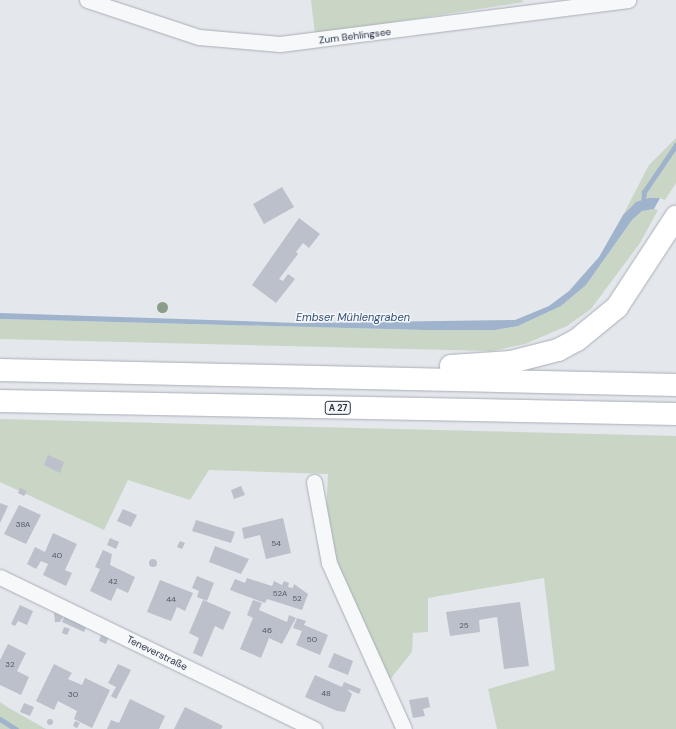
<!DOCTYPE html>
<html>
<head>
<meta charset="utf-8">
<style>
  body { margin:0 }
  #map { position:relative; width:676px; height:729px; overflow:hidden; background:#e4e7ec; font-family:"DM Sans",sans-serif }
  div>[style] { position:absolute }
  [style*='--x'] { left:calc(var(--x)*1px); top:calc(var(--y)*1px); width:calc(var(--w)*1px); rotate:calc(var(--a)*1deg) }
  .green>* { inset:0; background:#c9d6c5 }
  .water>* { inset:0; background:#9fb4cc }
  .stream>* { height:4.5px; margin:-2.25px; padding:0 2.25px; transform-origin:2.25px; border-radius:2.25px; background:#9fb4cc }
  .building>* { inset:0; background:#bbc0ca }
  .round { border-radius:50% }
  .roads { filter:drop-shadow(0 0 1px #a9aeb7) drop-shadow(0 0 1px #a9aeb7) }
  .street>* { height:15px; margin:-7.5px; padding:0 7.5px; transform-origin:7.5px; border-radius:7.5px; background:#f7f8fa }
  .highway>* { height:22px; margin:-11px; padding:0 11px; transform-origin:11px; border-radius:11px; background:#fff }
  .trees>* { width:11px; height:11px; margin:-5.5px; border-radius:50%; background:#899d89 }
  span { translate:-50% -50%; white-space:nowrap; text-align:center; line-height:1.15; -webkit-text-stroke:3px #f4f6f9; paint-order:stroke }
  .number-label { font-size:8px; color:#4f5766 }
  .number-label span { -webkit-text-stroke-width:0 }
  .shield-label span { padding:1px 3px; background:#f4f6f9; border:1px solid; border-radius:3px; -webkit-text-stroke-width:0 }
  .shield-label { font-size:9px; color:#2b3445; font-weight:700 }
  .street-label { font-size:10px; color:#2b3445 }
  .water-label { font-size:11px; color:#34527a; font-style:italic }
</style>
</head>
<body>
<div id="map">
  <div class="green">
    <i style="clip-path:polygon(311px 0,521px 0,524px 2px,315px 34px)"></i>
    <i style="clip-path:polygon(676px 138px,676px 183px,665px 200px,660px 198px,623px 215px,649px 165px)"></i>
    <i style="clip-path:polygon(654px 209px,658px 210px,640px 243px,591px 309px,567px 326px,525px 344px,492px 351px,0 339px,0 319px,424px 330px,495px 330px,518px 326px,561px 306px,586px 285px,632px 220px,642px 211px)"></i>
    <i style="clip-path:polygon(0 419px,676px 436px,676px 729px,497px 729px,488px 689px,555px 670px,544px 578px,428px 598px,428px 632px,413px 633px,412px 652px,388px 682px,332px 552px,326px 516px,328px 474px,209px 470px,190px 500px,128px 480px,104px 530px,0 482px)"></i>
    <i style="clip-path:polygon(0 702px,9px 708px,46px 729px,0 729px)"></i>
  </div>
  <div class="water">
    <i style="clip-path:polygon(649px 198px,660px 198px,654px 209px,642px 211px,632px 220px,586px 285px,561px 306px,518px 326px,495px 330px,424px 330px,0 319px,0 313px,298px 323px,515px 320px,549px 306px,569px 291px,599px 257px,623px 215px,636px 202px)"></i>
  </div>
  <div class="stream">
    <i style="--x:643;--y:205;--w:13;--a:-86"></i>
    <i style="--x:644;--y:192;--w:57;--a:-55.8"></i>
    <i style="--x:0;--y:719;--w:19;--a:32"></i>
  </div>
  <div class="building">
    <i style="clip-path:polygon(282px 187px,294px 207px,264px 224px,253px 204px)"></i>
    <i style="clip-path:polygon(299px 218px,320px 234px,309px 248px,303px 243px,296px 252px,298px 254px,279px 279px,283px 281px,288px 274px,295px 279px,276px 303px,252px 285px)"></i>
    <i style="clip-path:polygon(48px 455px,64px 462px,60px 473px,44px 465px)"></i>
    <i style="clip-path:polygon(241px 486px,245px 495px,234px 499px,231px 490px)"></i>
    <i style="clip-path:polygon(20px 488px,27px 491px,24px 496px,18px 493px)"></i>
    <i style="clip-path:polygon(0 503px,8px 506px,0 523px)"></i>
    <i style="clip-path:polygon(19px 505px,41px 515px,26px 544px,4px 534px)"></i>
    <i style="clip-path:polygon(123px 509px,137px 515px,131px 527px,117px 521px)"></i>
    <i style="clip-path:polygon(283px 518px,291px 553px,266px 559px,260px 535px,244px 539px,242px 528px)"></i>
    <i style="clip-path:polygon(196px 520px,235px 532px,231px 543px,192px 531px)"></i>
    <i style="clip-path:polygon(53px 533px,77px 544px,65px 570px,72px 573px,66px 586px,43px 575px,48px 564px,41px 561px,36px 569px,27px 564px,35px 547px,45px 552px)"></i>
    <i style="clip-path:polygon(110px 538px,119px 542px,116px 549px,107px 545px)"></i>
    <i style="clip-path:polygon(180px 541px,185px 543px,182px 549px,177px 547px)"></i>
    <i style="clip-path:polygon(215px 546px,249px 559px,241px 574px,209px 562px)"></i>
    <i style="clip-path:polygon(103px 550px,112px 554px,110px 565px,135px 577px,128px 593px,117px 588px,111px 601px,90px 591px,100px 569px,95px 567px)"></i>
    <i class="round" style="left:149px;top:559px;width:8px;height:8px"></i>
    <i style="clip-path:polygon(197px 576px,214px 583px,207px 601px,197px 597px,199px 591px,192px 588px)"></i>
    <i style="clip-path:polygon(247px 578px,272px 586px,274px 581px,282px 585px,284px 581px,289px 583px,288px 587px,293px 588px,294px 584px,308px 594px,302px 610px,267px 599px,265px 603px,230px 590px,235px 579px,245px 583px)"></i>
    <i style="clip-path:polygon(160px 580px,193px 593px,185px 611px,177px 607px,171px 621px,147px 612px)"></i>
    <i style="clip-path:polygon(203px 600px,231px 612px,223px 630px,215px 626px,202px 657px,193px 653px,199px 638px,189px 633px)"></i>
    <i style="clip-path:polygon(253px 600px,262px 603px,259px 610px,287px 622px,289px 615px,296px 618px,282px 644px,269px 638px,261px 658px,240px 649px,253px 618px,247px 615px)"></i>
    <i style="clip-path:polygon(520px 602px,529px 666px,504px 669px,497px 617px,479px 620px,480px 632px,450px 636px,446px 612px)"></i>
    <i style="clip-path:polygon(20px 605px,33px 611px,27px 625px,18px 621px,15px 626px,11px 624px)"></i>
    <i style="clip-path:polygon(54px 612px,63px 617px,60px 622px,55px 622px)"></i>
    <i style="clip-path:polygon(65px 615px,87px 625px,84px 632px,62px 622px)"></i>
    <i style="clip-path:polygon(297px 618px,306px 621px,304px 625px,328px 635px,320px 655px,296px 645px,302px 631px,293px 628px)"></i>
    <i style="clip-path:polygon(64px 627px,70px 629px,67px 635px,62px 633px)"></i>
    <i style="clip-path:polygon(102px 633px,109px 636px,106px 644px,99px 641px)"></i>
    <i style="clip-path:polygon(8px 644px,26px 653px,17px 671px,29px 677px,21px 695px,0 685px,0 660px)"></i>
    <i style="clip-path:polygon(334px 653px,353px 661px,348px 675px,328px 667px)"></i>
    <i style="clip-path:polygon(54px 664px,72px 673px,68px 679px,82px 685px,85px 678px,110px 690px,92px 728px,74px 719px,77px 711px,58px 701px,54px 710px,36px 701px)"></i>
    <i style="clip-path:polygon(118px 664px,131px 670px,116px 699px,111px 696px,116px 687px,108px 683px)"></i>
    <i style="clip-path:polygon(315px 675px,342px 687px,344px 682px,361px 689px,359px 694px,347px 689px,352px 694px,345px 712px,337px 711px,305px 697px)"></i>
    <i style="clip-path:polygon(428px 697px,430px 707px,423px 709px,425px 716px,413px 718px,409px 700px)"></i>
    <i style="clip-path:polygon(130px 699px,165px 716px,159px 729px,107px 729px,111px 720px,119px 723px)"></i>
    <i style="clip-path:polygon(24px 703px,34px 707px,30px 716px,20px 712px)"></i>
    <i style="clip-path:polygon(185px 707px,223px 726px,221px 729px,174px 729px)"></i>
    <i class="round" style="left:47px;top:719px;width:6px;height:6px"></i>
    <i style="clip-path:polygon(75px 721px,80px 723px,77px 728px,73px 726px)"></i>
  </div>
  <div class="roads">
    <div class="street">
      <i style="--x:87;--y:0;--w:118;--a:18.3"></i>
      <i style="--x:199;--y:37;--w:81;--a:4.9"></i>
      <i style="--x:280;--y:44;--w:351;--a:-7.2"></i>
      <i style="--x:314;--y:482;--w:82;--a:79.5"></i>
      <i style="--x:329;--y:563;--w:182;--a:65.7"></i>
      <i style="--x:0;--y:577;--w:349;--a:25.8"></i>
    </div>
    <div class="highway">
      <i style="--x:451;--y:366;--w:60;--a:-3.8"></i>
      <i style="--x:511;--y:362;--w:49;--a:-14.3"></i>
      <i style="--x:558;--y:350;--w:21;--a:-28"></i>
      <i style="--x:577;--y:340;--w:52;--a:-39.5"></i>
      <i style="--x:617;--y:307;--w:108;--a:-56.8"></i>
      <i style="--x:0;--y:370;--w:676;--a:1.27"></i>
      <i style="--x:0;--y:401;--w:676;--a:1.1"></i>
    </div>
  </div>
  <div class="trees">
    <i style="left:162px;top:307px"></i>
  </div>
  <div class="number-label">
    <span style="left:23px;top:525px">38A</span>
    <span style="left:276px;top:544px">54</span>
    <span style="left:57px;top:556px">40</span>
    <span style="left:113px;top:582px">42</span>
    <span style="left:280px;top:594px">52A</span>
    <span style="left:297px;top:599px">52</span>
    <span style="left:171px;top:600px">44</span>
    <span style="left:464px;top:626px">25</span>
    <span style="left:267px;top:631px">46</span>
    <span style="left:312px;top:640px">50</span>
    <span style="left:10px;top:665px">32</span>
    <span style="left:326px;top:694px">48</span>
    <span style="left:73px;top:695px">30</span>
  </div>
  <div class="shield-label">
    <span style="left:338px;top:408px">A 27</span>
  </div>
  <div class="street-label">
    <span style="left:355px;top:36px;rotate:-7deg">Zum Behlingsee</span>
    <span style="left:157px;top:653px;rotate:26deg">Teneverstraße</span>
  </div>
  <div class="water-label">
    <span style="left:353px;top:317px">Embser Mühlengraben</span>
  </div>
</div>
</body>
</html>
